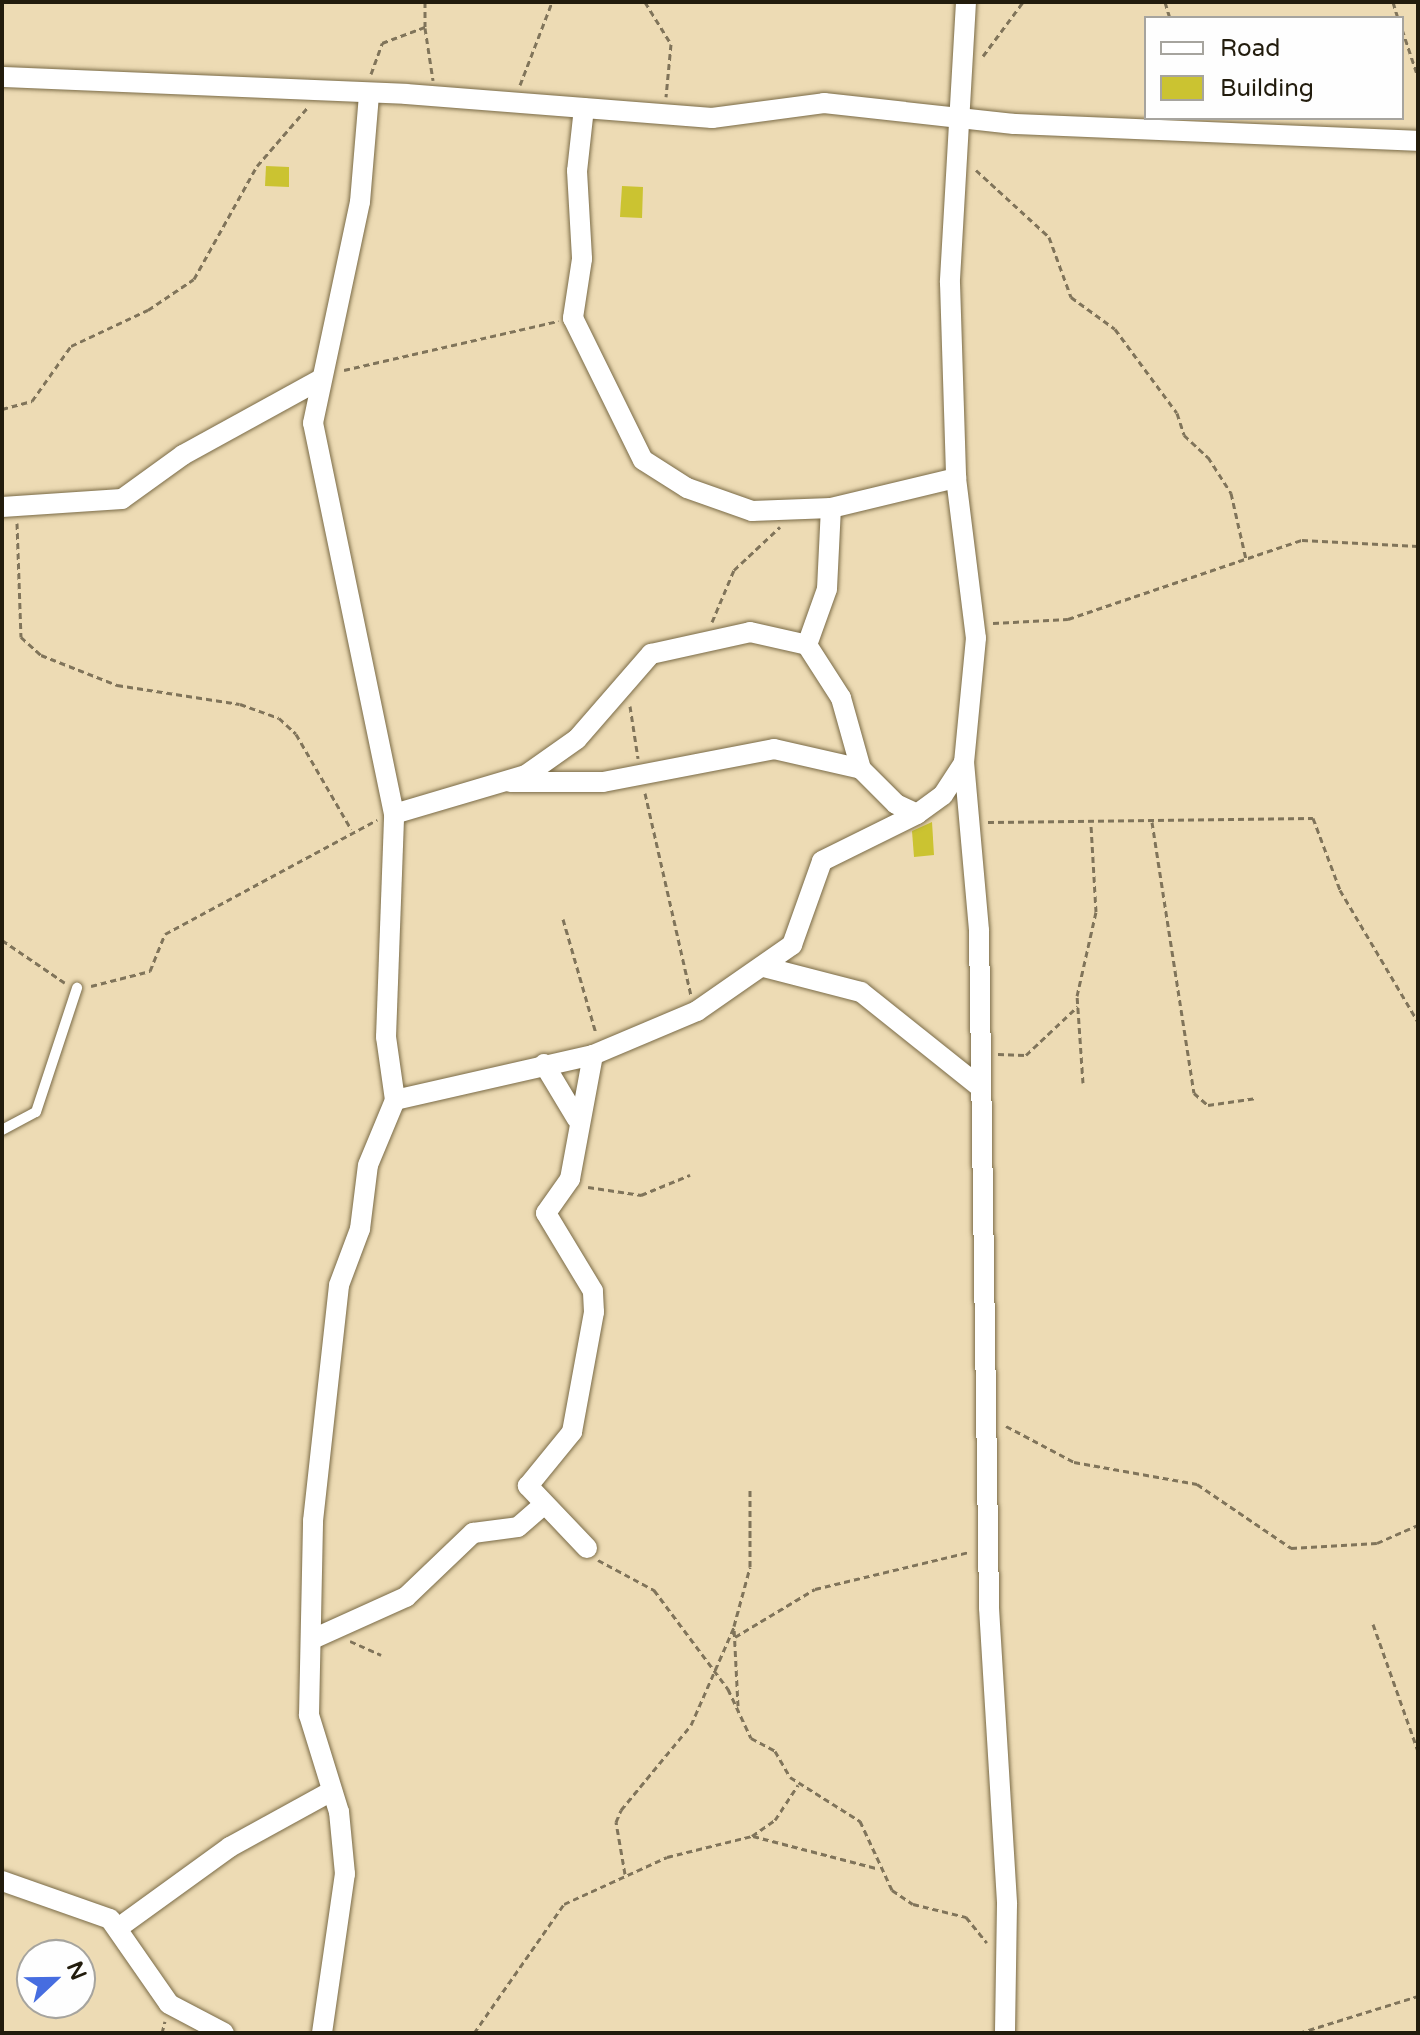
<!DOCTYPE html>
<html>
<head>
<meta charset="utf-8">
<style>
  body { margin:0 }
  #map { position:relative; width:1420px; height:2035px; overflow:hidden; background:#eddbb4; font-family:"Varela Round",sans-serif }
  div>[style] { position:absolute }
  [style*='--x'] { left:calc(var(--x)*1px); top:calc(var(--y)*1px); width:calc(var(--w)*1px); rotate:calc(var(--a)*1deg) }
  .building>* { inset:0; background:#cbc331 }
  .path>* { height:3px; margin-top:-1.5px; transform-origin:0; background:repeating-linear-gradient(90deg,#80745a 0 6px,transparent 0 10px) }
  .roads { filter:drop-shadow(0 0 2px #7a6b47) drop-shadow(0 0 2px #7a6b47) }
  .lane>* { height:10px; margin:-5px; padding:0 5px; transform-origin:5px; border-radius:5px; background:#fff }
  .street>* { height:20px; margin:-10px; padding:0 10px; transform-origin:10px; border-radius:10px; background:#fff }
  span { translate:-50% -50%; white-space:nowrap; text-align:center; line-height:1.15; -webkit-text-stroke:7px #fefefe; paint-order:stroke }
  .frame { position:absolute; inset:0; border:4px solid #221c0d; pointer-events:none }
  .legend { position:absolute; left:1144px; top:16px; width:260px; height:104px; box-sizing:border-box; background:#fefefe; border:2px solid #a6a49e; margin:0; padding:10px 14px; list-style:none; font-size:24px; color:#221c0d }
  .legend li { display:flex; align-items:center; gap:16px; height:40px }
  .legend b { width:40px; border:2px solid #a6a49e }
  .north { position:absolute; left:16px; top:1939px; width:80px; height:80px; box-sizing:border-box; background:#fefefe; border:2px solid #a6a49e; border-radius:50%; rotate:68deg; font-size:22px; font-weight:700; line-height:32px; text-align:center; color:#221c0d }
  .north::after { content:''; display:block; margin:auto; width:28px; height:36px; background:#466de0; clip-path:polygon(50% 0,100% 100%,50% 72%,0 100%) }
</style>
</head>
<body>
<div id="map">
  <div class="building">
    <i style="clip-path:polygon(266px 166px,289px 167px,289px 187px,265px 186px)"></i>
    <i style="clip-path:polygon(622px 186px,643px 187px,642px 218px,620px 217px)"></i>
    <i style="clip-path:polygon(932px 822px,934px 855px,914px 857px,912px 831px)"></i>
  </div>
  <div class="path">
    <i style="--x:645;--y:2;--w:49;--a:58.2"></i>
    <i style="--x:671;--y:44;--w:53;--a:95.4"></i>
    <i style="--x:1165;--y:2;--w:17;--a:73"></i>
    <i style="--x:1393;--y:2;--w:17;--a:73"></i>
    <i style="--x:425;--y:28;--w:53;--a:81.3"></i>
    <i style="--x:1402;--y:29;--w:51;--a:71.6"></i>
    <i style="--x:983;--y:56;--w:67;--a:-53.5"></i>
    <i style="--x:371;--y:74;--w:33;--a:-70"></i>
    <i style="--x:382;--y:43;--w:46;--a:-20.4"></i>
    <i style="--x:425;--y:27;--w:25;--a:-90"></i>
    <i style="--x:520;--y:85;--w:89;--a:-68.9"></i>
    <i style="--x:976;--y:170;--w:99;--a:42.5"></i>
    <i style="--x:1049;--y:237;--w:64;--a:69.9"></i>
    <i style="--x:1071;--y:297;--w:54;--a:36"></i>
    <i style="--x:1115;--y:329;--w:104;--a:53.6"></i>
    <i style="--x:1177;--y:413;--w:23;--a:72"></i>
    <i style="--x:1184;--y:435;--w:33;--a:43"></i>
    <i style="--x:1208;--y:457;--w:43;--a:57.4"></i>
    <i style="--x:1231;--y:493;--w:68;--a:77.2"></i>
    <i style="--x:344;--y:370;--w:220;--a:-12.9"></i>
    <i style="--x:2;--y:409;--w:31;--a:-15"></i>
    <i style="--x:32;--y:401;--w:67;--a:-54.7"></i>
    <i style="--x:71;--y:346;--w:85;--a:-25.1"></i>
    <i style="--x:148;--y:310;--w:55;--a:-34"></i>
    <i style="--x:194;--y:279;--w:129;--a:-60.9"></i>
    <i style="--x:257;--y:166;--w:77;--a:-49.2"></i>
    <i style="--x:17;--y:523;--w:114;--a:88"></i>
    <i style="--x:21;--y:637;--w:27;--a:42"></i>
    <i style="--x:41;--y:655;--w:82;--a:21.5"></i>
    <i style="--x:117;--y:685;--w:124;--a:8.8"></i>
    <i style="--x:240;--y:704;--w:41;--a:19.7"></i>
    <i style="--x:279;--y:718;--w:23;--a:43"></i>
    <i style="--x:296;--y:734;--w:110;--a:59.9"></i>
    <i style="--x:712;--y:622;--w:56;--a:-67.1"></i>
    <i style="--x:734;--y:570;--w:63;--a:-43.1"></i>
    <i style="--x:993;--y:623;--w:75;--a:-3.1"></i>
    <i style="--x:1068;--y:619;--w:247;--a:-18.7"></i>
    <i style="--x:1302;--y:540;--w:116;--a:3"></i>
    <i style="--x:630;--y:706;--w:53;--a:81.3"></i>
    <i style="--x:645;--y:793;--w:207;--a:77.2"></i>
    <i style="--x:988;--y:822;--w:325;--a:-0.7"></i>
    <i style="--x:1313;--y:818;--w:77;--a:69.4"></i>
    <i style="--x:1340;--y:890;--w:153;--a:59.4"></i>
    <i style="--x:1152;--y:822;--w:274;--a:81.2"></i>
    <i style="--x:1194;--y:1093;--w:18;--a:41"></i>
    <i style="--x:1208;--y:1105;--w:49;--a:-8.3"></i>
    <i style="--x:563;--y:919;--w:119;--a:73.9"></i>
    <i style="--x:2;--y:940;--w:76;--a:34.3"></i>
    <i style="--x:91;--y:986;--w:61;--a:-14.3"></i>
    <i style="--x:150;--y:971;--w:40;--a:-68"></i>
    <i style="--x:165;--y:934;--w:241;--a:-28.3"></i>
    <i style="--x:998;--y:1054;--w:28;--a:2"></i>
    <i style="--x:1026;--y:1055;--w:71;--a:-43.3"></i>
    <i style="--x:1083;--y:1083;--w:87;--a:-93.9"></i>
    <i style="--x:1077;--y:996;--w:86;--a:-77.3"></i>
    <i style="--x:1096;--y:912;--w:88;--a:-93.3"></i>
    <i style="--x:588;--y:1187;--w:54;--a:8.6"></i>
    <i style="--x:641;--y:1195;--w:53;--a:-22.2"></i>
    <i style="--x:1006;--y:1426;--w:77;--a:27.9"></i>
    <i style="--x:1074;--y:1462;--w:125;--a:10.1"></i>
    <i style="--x:1197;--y:1484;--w:114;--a:34.2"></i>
    <i style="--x:1291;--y:1548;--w:86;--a:-3.3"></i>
    <i style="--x:1377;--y:1543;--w:45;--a:-23.7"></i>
    <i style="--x:598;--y:1560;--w:64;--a:28.2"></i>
    <i style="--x:654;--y:1590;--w:124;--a:53.2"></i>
    <i style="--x:728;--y:1689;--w:54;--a:64.9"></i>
    <i style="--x:751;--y:1738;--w:27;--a:28"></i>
    <i style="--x:775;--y:1751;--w:30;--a:60"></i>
    <i style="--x:790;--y:1777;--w:83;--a:32.2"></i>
    <i style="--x:860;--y:1821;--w:76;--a:65.1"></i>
    <i style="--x:892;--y:1890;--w:25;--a:34"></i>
    <i style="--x:913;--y:1904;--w:55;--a:13.8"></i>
    <i style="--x:966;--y:1917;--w:33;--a:51"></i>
    <i style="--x:1373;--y:1624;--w:135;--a:70.5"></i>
    <i style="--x:735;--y:1637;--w:93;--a:-31"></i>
    <i style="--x:815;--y:1589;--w:158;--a:-13.5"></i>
    <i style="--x:350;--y:1641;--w:34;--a:24"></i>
    <i style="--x:738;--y:1706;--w:80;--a:-92.9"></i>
    <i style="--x:734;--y:1626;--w:61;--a:-74.8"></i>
    <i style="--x:750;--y:1567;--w:80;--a:-90"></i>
    <i style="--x:753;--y:1836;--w:127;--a:14.6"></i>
    <i style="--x:625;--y:1874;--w:53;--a:-99.8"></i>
    <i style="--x:616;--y:1822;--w:13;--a:-67"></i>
    <i style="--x:621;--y:1810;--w:110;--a:-50.5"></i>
    <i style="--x:691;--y:1725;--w:107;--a:-66.3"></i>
    <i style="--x:162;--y:2033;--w:12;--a:-76"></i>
    <i style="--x:474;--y:2033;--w:157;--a:-55.1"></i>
    <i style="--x:564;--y:1904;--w:113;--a:-24.5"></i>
    <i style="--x:667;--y:1857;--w:88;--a:-13.9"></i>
    <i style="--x:752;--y:1836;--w:28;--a:-35"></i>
    <i style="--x:775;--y:1820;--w:42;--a:-56.7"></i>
    <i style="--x:1299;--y:2033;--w:125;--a:-17.3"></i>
  </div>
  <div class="roads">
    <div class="lane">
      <i style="--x:2;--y:1130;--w:38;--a:-28"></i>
      <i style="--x:36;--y:1112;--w:131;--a:-71.7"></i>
    </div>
    <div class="street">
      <i style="--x:966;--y:2;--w:281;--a:93.3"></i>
      <i style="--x:950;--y:283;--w:195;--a:88.2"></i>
      <i style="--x:956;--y:478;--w:161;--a:82.9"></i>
      <i style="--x:976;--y:638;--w:125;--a:95.5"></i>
      <i style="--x:964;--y:762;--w:170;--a:84.9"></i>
      <i style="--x:979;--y:931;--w:677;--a:89.15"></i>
      <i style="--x:989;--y:1608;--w:297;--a:86.5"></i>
      <i style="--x:1007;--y:1904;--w:129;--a:90.9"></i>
      <i style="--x:2;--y:77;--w:404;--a:2.4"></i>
      <i style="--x:406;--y:94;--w:307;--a:4.5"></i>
      <i style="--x:712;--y:118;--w:113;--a:-7.6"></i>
      <i style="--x:824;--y:103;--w:191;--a:6.3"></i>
      <i style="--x:1014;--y:124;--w:404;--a:2.4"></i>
      <i style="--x:584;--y:108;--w:63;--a:96.3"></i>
      <i style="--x:577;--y:171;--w:88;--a:86.7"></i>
      <i style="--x:582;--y:259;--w:60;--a:98.7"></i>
      <i style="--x:573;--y:318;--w:158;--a:63.8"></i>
      <i style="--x:643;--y:460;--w:52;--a:32.5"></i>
      <i style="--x:687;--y:488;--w:69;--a:19.5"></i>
      <i style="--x:752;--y:511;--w:79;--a:-2.2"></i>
      <i style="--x:831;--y:508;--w:129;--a:-13.5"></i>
      <i style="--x:2;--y:507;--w:120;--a:-3.8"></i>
      <i style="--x:122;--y:499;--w:75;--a:-35.8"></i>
      <i style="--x:183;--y:455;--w:158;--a:-28.8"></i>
      <i style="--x:807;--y:645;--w:63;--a:57.3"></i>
      <i style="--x:841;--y:698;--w:74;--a:74.3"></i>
      <i style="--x:861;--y:769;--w:49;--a:45"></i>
      <i style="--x:896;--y:804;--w:23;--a:25"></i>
      <i style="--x:510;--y:782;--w:93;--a:0"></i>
      <i style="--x:603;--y:782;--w:174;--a:-10.9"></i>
      <i style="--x:774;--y:749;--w:89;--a:12.9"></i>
      <i style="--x:394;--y:814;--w:138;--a:-16.5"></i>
      <i style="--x:526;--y:775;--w:62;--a:-35.2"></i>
      <i style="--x:577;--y:739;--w:113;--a:-49"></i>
      <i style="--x:651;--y:654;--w:101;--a:-12.5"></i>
      <i style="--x:750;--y:632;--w:58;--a:12.8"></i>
      <i style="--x:807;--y:645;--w:59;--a:-70.3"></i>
      <i style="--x:827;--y:589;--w:81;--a:-87.2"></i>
      <i style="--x:764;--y:967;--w:100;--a:14.5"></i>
      <i style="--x:861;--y:992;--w:152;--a:38.6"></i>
      <i style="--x:544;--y:1064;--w:64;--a:59"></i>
      <i style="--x:395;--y:1100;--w:203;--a:-12.8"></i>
      <i style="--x:593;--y:1055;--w:113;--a:-22.9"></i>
      <i style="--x:697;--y:1011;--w:116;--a:-34.8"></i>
      <i style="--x:792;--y:945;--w:89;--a:-70.3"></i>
      <i style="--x:822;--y:861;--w:106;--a:-26.3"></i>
      <i style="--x:917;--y:814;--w:32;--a:-36"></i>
      <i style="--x:943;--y:795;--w:38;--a:-57"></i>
      <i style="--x:587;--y:1548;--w:86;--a:-133.6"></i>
      <i style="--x:528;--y:1486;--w:70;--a:-50.8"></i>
      <i style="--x:572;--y:1432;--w:122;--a:-79.6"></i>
      <i style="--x:594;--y:1312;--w:21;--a:-93"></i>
      <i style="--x:593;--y:1291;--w:91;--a:-121.1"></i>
      <i style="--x:546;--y:1213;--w:42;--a:-54.8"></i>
      <i style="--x:570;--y:1179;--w:126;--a:-79.5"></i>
      <i style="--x:315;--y:1638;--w:100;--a:-24.3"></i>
      <i style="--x:406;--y:1597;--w:93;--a:-43.7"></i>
      <i style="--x:473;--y:1533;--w:45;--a:-7.6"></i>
      <i style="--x:518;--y:1527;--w:32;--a:-41"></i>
      <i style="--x:2;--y:1881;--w:114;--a:19.4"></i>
      <i style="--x:110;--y:1919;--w:103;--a:55.2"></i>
      <i style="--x:169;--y:2004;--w:62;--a:27.8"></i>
      <i style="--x:118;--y:1928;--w:138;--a:-35.9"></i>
      <i style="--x:230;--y:1847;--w:116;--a:-28.8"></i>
      <i style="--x:322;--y:2033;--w:161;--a:-81.8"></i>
      <i style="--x:345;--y:1874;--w:62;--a:-95.5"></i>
      <i style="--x:339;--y:1812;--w:102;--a:-107.2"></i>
      <i style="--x:309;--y:1715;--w:194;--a:-88.8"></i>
      <i style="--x:313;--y:1521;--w:237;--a:-83.7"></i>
      <i style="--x:339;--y:1285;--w:60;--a:-69.4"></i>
      <i style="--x:360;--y:1229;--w:64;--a:-82.9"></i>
      <i style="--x:368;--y:1165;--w:70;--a:-67.4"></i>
      <i style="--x:395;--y:1100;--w:64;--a:-98.1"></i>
      <i style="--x:386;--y:1037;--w:223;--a:-87.9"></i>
      <i style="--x:394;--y:814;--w:399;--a:-101.7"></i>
      <i style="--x:313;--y:423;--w:226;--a:-78"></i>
      <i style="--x:360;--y:202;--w:108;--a:-85.2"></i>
    </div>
  </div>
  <div class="frame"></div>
  <ul class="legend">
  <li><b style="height:10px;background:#fff"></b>Road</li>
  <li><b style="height:22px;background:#cbc331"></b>Building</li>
  </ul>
  <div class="north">N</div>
</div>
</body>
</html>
